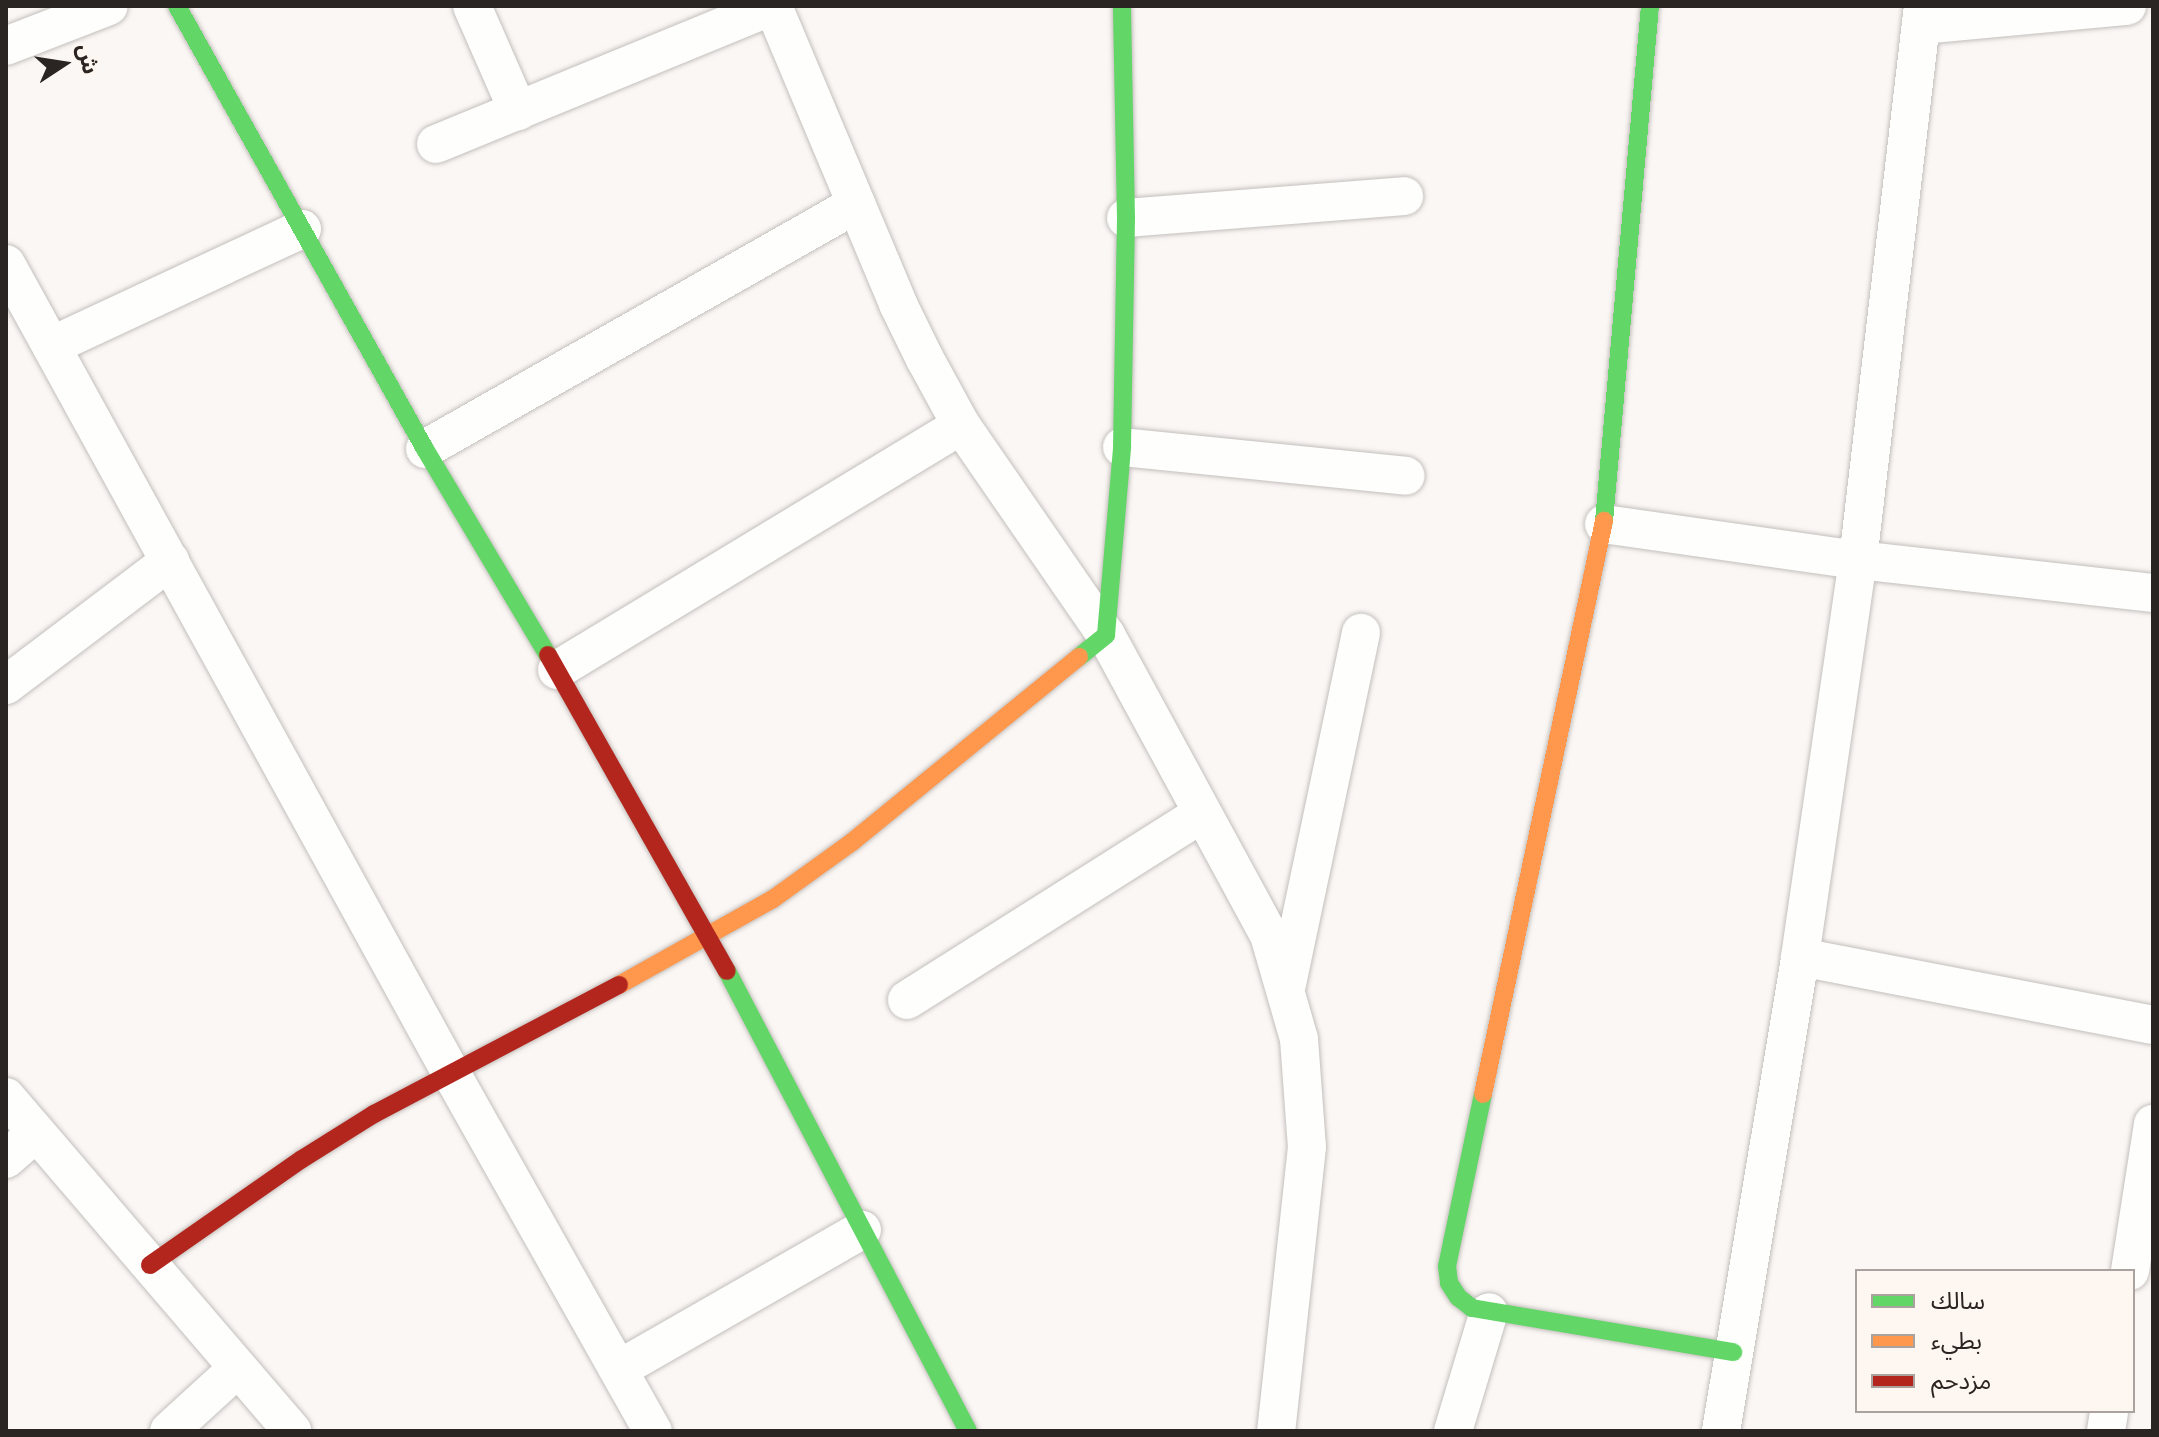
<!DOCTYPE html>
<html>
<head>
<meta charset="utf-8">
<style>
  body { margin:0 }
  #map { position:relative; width:2159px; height:1437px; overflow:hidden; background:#fbf7f4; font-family:"Fira Sans Condensed","Noto Sans Arabic",sans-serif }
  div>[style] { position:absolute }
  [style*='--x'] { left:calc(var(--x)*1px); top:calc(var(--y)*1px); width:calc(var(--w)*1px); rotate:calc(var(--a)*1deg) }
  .roads { filter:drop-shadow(0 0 2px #c3bfbc) drop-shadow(0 0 2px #c3bfbc) }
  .street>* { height:38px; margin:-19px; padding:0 19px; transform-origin:19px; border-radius:19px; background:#fefefd }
  .fast>* { height:18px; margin:-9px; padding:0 9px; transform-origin:9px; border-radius:9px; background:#63d668 }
  .slow>* { height:18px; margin:-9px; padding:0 9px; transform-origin:9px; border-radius:9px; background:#ff974d }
  .jam>* { height:18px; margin:-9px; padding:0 9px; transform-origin:9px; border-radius:9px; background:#b3261e }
  span { translate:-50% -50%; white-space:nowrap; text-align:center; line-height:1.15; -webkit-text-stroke:6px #fef6f1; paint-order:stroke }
  .frame { position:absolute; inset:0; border:8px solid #2a2522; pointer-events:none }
  .legend { position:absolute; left:1855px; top:1269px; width:280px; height:144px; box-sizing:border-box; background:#fef6f1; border:2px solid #a9a29e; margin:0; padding:10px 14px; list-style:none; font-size:24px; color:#2a2522 }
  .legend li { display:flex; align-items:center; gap:16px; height:40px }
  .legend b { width:40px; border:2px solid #a9a29e }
  .north { position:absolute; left:24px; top:24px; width:80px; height:80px; -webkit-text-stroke:6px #fef6f1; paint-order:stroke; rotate:78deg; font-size:22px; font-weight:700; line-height:32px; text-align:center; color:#2a2522 }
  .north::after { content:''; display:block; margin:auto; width:28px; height:36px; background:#2a2522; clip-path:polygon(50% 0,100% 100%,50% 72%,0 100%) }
</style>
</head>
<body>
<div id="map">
  <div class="roads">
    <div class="street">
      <i style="--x:472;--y:6;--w:115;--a:66.3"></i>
      <i style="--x:773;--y:6;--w:323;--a:67.2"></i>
      <i style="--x:898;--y:304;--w:61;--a:63.9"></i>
      <i style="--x:925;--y:359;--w:75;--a:61.4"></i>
      <i style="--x:961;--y:425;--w:255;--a:55.4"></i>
      <i style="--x:1106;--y:635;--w:341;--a:61.5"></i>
      <i style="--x:1269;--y:935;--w:108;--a:73.9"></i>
      <i style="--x:1299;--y:1039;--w:108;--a:85.8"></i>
      <i style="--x:1307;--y:1147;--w:286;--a:96.2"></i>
      <i style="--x:1921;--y:25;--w:207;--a:-5.3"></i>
      <i style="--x:6;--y:46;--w:110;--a:-21.2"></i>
      <i style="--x:436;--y:144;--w:364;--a:-22.3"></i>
      <i style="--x:1126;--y:218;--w:279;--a:-4.5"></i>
      <i style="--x:6;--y:264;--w:923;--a:61.19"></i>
      <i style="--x:451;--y:1073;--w:411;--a:60.6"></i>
      <i style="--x:51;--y:346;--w:277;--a:-25"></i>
      <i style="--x:1122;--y:447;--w:285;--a:5.8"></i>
      <i style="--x:425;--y:449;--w:496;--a:-29.6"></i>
      <i style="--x:1604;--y:524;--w:257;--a:8.1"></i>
      <i style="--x:1858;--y:560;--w:297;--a:6.4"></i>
      <i style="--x:557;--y:670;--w:472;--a:-31.2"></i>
      <i style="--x:6;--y:685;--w:206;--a:-37.1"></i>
      <i style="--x:1800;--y:957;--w:359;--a:10.9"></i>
      <i style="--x:1287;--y:984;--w:359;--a:-78.1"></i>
      <i style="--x:907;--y:1000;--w:348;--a:-32.3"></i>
      <i style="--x:6;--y:1097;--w:440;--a:49.4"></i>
      <i style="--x:6;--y:1159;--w:40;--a:-41"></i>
      <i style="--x:2130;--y:1271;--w:149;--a:-81.1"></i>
      <i style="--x:619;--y:1369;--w:280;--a:-29.8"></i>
      <i style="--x:169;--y:1431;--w:93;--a:-42.4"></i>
      <i style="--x:1453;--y:1431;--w:124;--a:-73.2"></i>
      <i style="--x:1721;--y:1431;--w:481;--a:-80.5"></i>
      <i style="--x:1800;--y:957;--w:401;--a:-81.7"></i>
      <i style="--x:1858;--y:560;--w:558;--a:-83.31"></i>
      <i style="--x:2106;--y:1431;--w:20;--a:-81"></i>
    </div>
    <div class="fast">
      <i style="--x:177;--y:6;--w:508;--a:60.76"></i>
      <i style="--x:425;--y:449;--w:240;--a:59.2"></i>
      <i style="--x:1604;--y:521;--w:517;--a:-84.9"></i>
      <i style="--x:1079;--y:657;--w:35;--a:-39"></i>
      <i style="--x:1106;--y:635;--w:189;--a:-85.1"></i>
      <i style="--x:1122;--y:447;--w:229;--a:-89"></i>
      <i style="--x:1126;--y:218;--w:212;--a:-91.1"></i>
      <i style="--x:727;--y:971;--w:519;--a:62.35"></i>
      <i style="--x:1483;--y:1094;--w:176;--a:101.8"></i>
      <i style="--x:1447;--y:1266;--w:17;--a:83"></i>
      <i style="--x:1449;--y:1283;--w:17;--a:57"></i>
      <i style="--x:1458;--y:1297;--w:18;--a:38"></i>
      <i style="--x:1472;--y:1308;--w:265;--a:9.6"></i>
    </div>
    <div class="slow">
      <i style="--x:619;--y:985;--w:176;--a:-29.2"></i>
      <i style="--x:773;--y:899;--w:97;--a:-35.8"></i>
      <i style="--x:852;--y:842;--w:293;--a:-39.2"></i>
      <i style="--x:1483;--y:1094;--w:586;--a:-78.08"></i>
    </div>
    <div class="jam">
      <i style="--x:548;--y:655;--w:363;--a:60.5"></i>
      <i style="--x:150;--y:1265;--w:185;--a:-34.9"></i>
      <i style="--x:302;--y:1159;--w:85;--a:-32"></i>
      <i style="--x:374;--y:1114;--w:277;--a:-27.8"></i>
    </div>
  </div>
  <div class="frame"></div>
  <ul class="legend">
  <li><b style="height:10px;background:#63d668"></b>سالك</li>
  <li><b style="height:10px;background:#ff974d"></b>بطيء</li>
  <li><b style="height:10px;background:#b3261e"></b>مزدحم</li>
  </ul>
  <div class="north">ش</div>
</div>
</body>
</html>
